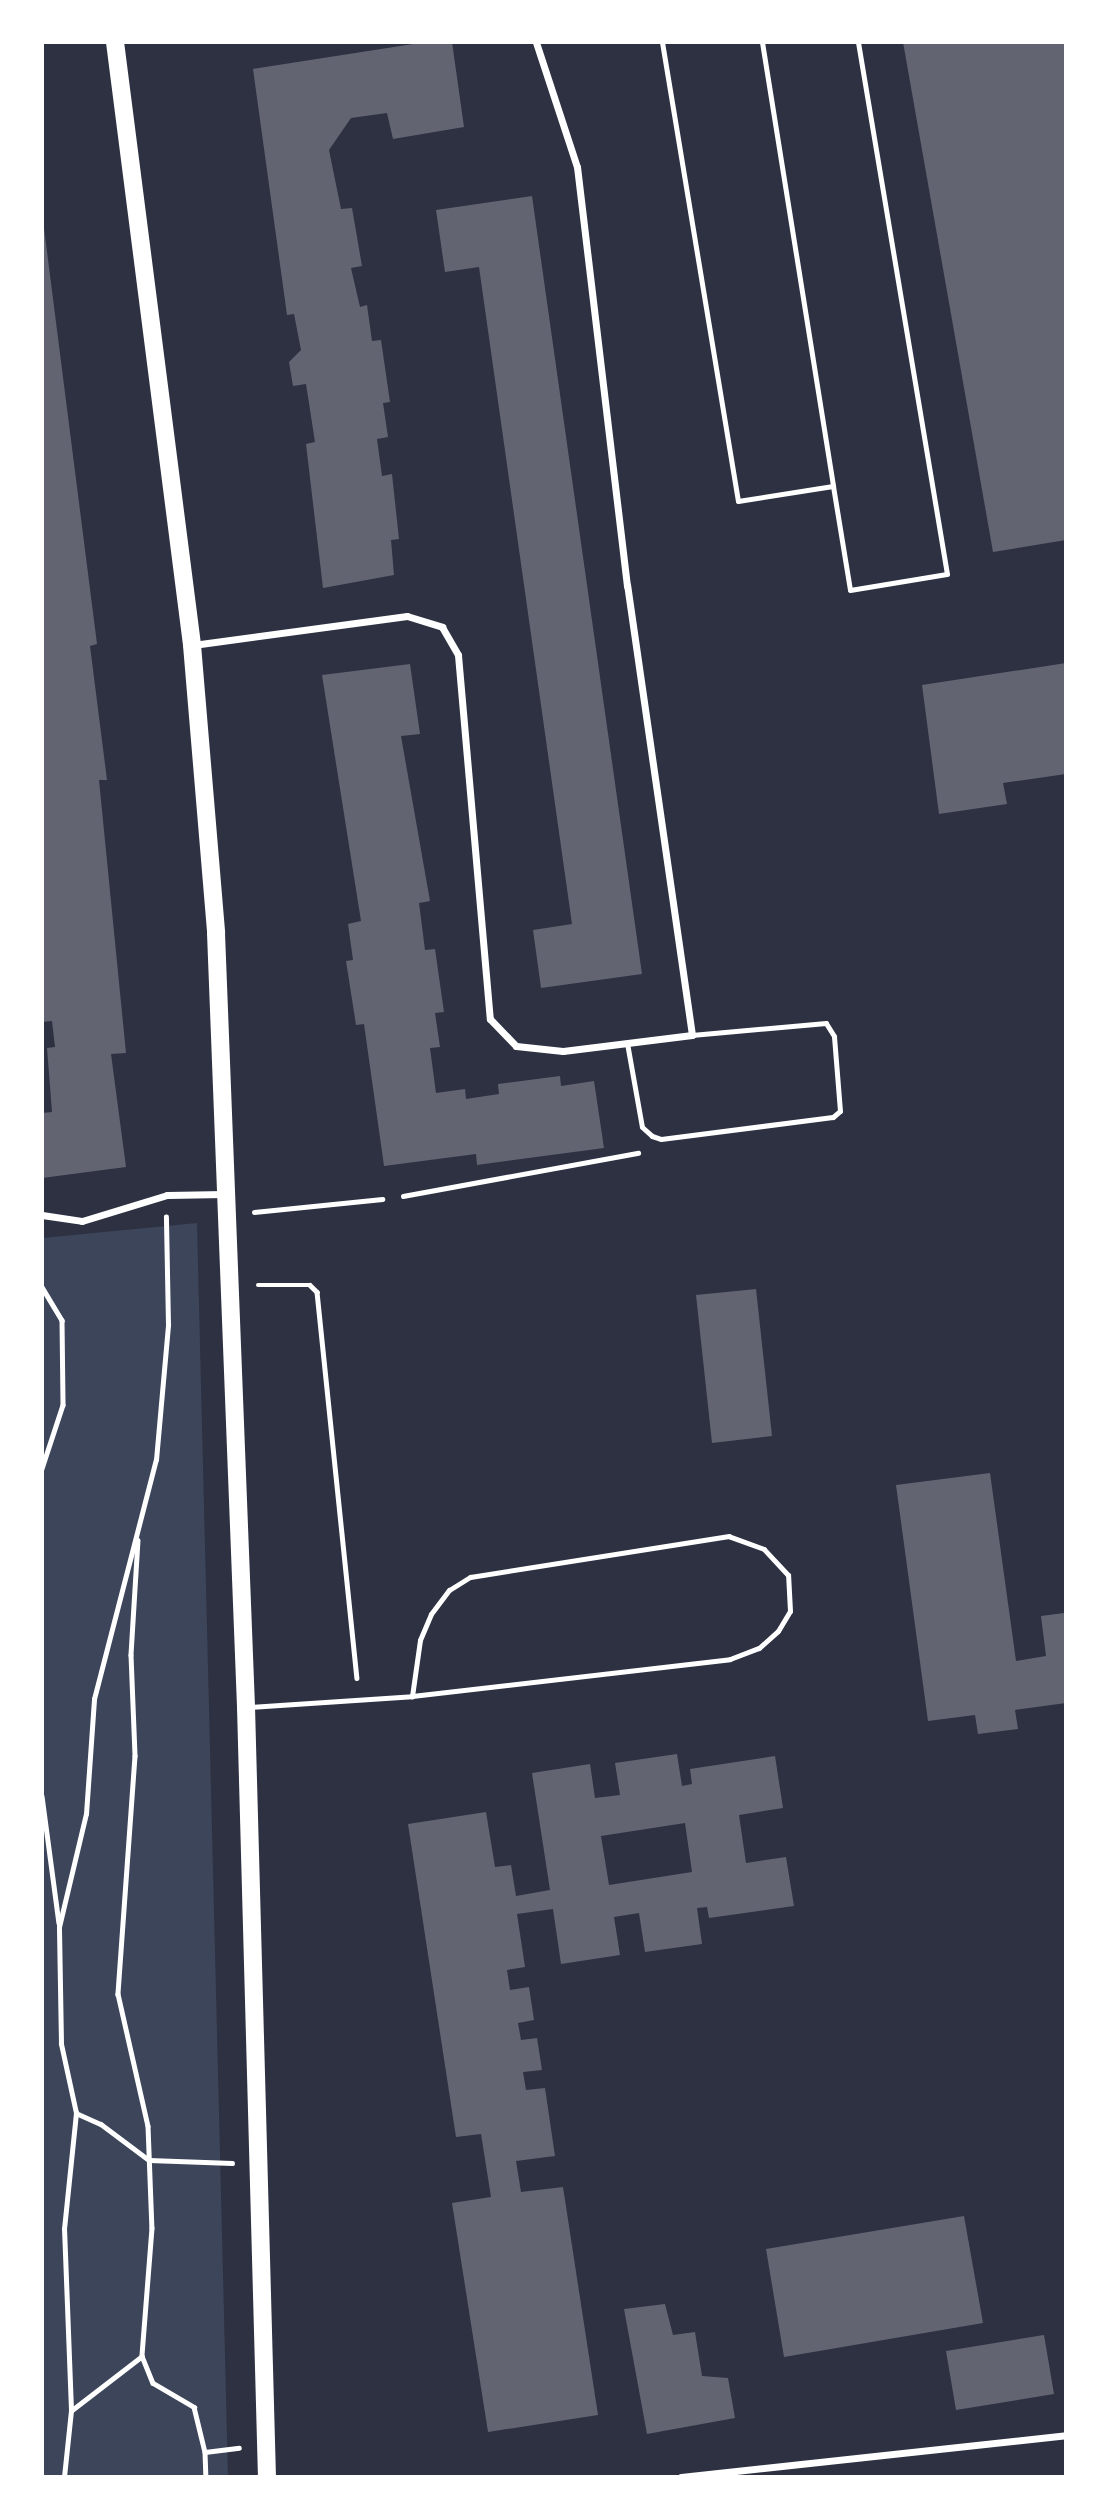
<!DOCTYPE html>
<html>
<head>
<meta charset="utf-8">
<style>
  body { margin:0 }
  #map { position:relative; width:1108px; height:2519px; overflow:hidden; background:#2d3142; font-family:Cabin,sans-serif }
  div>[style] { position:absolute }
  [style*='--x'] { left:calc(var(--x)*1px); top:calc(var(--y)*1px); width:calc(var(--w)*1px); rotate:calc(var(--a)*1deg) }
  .green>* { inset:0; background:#3c4559 }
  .building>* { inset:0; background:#626471 }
  .path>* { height:4.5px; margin:-2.25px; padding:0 2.25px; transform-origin:2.25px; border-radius:2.25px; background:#fff }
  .service>* { height:5px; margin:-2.5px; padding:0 2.5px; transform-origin:2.5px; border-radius:2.5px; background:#fff }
  .minor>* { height:7px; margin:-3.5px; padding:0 3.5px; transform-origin:3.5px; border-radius:3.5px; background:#fff }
  .primary>* { height:18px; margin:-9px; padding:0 9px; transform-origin:9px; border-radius:9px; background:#fff }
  span { translate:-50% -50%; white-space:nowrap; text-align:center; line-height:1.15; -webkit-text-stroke:7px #fff; paint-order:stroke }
  .frame { position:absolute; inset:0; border:44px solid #fff; pointer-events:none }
</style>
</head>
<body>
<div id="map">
  <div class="green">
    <i style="clip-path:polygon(197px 1223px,228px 2477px,42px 2477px,42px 1238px)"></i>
  </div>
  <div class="building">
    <i style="clip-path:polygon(426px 42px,452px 42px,464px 127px,393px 139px,387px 113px,351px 118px,329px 150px,341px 209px,352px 208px,362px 266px,351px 268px,360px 307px,367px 305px,372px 341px,381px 340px,390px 402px,383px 403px,388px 437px,377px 439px,382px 476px,392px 474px,399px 539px,391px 540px,394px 575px,323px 588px,306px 444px,315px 442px,306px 384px,293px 386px,289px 362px,301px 350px,294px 314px,287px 315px,253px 69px)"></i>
    <i style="clip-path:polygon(903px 42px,1066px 42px,1066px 540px,993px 552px)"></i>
    <i style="clip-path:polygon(532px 196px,642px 974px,541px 988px,533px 930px,572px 924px,479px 267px,445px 272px,436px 210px)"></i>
    <i style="clip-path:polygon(44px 228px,97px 644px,90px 646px,107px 780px,99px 780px,126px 1053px,111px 1054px,126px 1167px,42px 1178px,42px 1113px,52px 1112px,47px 1048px,55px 1047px,52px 1021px,42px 1022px)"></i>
    <i style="clip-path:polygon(1066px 663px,1066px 774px,1003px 783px,1007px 804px,939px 814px,922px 685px)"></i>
    <i style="clip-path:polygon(410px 664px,420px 734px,401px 736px,430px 901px,419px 903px,425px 950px,435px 949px,444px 1012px,435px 1013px,440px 1047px,430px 1048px,436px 1093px,465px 1089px,466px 1099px,499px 1094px,498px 1084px,560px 1076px,561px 1086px,594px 1081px,604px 1148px,477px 1165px,476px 1154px,384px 1166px,364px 1024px,356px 1025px,346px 961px,353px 960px,348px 924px,361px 921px,322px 675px)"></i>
    <i style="clip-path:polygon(756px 1289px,772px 1436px,712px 1443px,696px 1295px)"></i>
    <i style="clip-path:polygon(990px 1473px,1016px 1661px,1046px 1656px,1041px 1616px,1064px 1613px,1066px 1703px,1015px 1710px,1018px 1729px,978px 1734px,975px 1715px,928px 1721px,896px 1485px)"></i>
    <i style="clip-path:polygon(evenodd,677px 1754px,682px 1786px,692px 1784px,690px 1769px,775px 1756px,783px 1808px,739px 1815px,746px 1863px,786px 1857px,794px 1906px,709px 1918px,707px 1907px,697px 1908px,702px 1944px,645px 1952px,639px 1913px,614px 1917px,620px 1955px,561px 1964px,553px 1909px,517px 1914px,525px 1967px,507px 1970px,510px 1990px,529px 1987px,534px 2020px,518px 2023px,521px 2040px,537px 2038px,542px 2070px,523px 2072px,526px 2090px,545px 2088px,555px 2156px,516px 2161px,521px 2192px,563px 2187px,598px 2415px,488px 2432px,452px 2203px,491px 2197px,481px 2134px,456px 2137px,408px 1824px,486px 1812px,495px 1867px,511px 1865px,516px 1896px,550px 1890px,532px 1773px,590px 1764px,595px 1798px,620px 1795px,615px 1763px,677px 1754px,685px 1823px,692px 1872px,609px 1885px,601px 1836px,685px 1823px)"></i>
    <i style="clip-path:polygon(964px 2216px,983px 2323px,784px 2357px,766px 2249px)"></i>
    <i style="clip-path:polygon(665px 2304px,673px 2335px,695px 2332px,702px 2376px,728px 2378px,735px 2418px,647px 2434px,624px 2309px)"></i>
    <i style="clip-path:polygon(1044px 2335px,1054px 2394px,956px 2410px,946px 2351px)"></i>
  </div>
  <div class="path">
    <i style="--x:403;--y:1196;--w:239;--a:-10.4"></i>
    <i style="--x:258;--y:1285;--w:52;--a:0"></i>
    <i style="--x:310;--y:1285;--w:10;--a:45"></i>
    <i style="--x:317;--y:1292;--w:388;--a:84.1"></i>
    <i style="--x:42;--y:1287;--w:39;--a:59"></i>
    <i style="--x:62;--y:1320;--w:85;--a:89.3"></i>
    <i style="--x:63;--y:1405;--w:67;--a:108.2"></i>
    <i style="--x:138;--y:1540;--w:115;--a:93.5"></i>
    <i style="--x:131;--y:1655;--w:101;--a:87.7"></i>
    <i style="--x:135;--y:1756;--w:239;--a:94.1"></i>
    <i style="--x:118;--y:1994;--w:135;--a:77.2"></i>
    <i style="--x:148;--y:2126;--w:102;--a:87.8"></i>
    <i style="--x:152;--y:2228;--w:128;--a:94.5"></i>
    <i style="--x:142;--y:2356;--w:29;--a:68"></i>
    <i style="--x:153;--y:2383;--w:48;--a:30.3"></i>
    <i style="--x:194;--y:2407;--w:46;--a:76.3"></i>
    <i style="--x:205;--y:2452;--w:25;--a:88"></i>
    <i style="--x:42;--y:1796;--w:128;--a:82.4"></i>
    <i style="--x:76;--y:2113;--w:27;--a:24"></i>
    <i style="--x:101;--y:2124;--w:60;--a:36.9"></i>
    <i style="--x:149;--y:2160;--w:83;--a:2.1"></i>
    <i style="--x:72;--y:2410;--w:88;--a:-37.6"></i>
    <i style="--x:205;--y:2452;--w:34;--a:-7"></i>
    <i style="--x:64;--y:2477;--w:67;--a:-84"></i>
    <i style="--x:71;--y:2410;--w:181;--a:-92.2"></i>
    <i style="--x:64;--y:2229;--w:117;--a:-84.1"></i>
    <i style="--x:76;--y:2113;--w:71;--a:-102.3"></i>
    <i style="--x:61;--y:2044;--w:117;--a:-91"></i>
    <i style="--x:59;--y:1927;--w:116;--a:-76.6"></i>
    <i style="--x:86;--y:1814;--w:115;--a:-86"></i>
    <i style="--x:94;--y:1699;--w:247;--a:-75.5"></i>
    <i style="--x:156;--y:1460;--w:136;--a:-84.9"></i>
    <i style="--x:168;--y:1325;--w:108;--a:-91.1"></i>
  </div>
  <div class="service">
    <i style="--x:662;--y:42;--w:465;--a:80.6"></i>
    <i style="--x:738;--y:501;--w:96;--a:-9"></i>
    <i style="--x:833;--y:486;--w:105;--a:80.7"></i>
    <i style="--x:850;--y:590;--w:98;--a:-9.4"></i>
    <i style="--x:947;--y:574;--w:539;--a:-99.5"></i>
    <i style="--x:762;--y:42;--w:450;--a:80.9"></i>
    <i style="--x:627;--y:1043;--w:85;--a:79.9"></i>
    <i style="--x:642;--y:1127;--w:13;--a:42"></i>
    <i style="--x:652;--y:1136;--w:9;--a:18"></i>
    <i style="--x:661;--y:1139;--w:173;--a:-7.3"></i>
    <i style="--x:833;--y:1117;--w:9;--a:-41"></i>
    <i style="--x:840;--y:1111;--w:75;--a:-94.6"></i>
    <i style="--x:834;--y:1036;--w:15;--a:-122"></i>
    <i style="--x:826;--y:1023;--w:135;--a:174.9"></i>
    <i style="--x:254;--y:1212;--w:129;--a:-5.8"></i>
    <i style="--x:248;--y:1707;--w:164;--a:-3.8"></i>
    <i style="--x:412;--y:1696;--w:320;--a:-6.6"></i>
    <i style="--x:730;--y:1659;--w:31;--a:-21"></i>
    <i style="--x:759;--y:1648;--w:25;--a:-42"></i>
    <i style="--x:778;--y:1631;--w:23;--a:-59"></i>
    <i style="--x:790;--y:1611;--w:36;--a:-93"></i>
    <i style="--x:788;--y:1575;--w:35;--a:-133"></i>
    <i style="--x:764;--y:1549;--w:37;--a:-160"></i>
    <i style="--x:729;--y:1536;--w:262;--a:171"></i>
    <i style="--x:470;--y:1577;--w:25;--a:148"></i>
    <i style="--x:449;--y:1590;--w:30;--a:127"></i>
    <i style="--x:431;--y:1614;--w:28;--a:113"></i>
    <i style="--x:420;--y:1640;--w:57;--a:98.1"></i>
  </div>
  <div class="minor">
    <i style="--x:193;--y:645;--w:216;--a:-7.7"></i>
    <i style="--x:407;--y:616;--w:37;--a:17"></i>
    <i style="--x:442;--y:627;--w:32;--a:60"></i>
    <i style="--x:458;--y:655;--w:365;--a:85"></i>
    <i style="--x:490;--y:1019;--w:37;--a:46"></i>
    <i style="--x:516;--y:1046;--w:47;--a:6.1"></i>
    <i style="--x:563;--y:1051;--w:130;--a:-7.1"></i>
    <i style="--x:692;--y:1035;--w:454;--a:-98.2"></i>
    <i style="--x:627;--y:586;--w:422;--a:-96.8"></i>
    <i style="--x:577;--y:167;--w:132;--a:-108.2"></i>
    <i style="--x:42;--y:1215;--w:40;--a:8.5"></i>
    <i style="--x:82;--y:1221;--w:89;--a:-17"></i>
    <i style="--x:167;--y:1195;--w:57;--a:-1"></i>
    <i style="--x:681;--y:2477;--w:387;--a:-6.2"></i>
  </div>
  <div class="primary">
    <i style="--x:115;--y:42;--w:608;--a:82.72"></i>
    <i style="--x:192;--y:645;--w:289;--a:85.2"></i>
    <i style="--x:216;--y:933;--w:775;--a:87.78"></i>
    <i style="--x:246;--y:1707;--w:770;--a:88.44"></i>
  </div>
  <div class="frame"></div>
</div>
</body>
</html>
